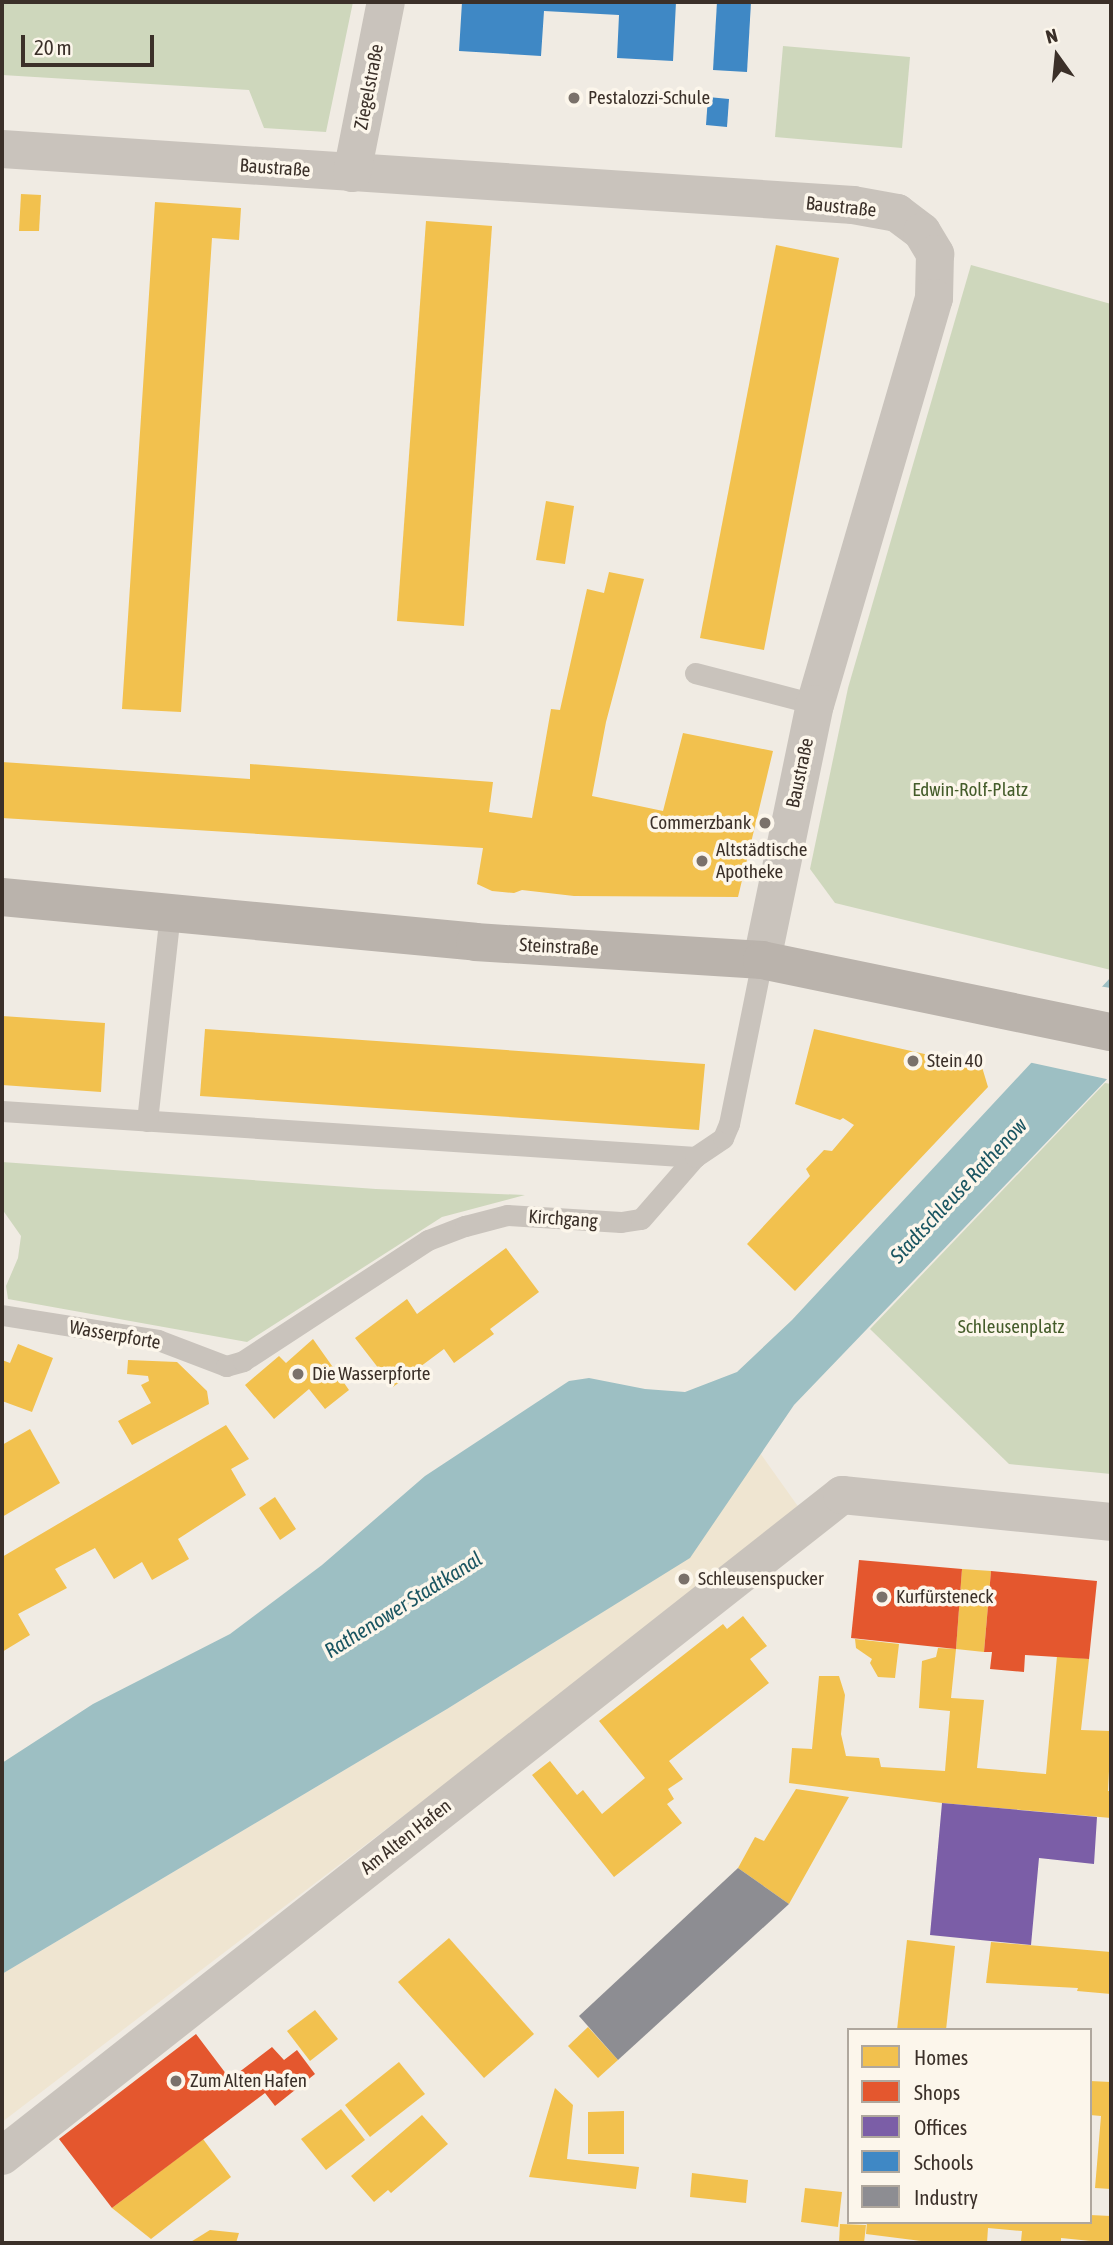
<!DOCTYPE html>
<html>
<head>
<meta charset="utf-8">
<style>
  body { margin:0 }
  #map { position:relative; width:1113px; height:2245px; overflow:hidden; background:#f0ebe3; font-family:"Asap Condensed",sans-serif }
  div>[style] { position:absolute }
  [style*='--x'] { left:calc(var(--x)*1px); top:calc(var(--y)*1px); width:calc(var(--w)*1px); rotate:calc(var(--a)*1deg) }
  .green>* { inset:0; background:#ced7bc }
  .plaza>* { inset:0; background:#efe5d1 }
  .water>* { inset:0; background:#9dbfc3 }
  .pier>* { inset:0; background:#f0ebe3 }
  .homes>* { inset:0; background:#f2c14e }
  .shops>* { inset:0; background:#e4572e }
  .offices>* { inset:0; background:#7b5ea7 }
  .schools>* { inset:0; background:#3f88c5 }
  .industry>* { inset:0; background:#8d8d92 }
  .lane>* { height:21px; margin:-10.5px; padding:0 10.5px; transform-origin:10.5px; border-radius:10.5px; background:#c9c3bc }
  .street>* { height:38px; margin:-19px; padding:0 19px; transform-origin:19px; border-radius:19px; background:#c9c3bc }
  .secondary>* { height:38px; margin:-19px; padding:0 19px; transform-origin:19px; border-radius:19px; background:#bab3ac }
  .dots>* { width:19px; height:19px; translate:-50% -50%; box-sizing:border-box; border:4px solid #fcf6eb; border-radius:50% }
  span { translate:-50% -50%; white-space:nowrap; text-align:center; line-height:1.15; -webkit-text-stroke:7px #fcf6eb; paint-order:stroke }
  .street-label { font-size:19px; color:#3b3029 }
  .poi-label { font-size:19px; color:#3b3029 }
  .left { translate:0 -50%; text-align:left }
  .right { translate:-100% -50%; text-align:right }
  .park-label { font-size:19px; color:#445c2a }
  .water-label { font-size:21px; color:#1a5561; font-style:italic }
  .frame { position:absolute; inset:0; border:4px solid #3b3029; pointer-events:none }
  .legend { position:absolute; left:847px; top:2028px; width:245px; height:196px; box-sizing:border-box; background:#fcf6eb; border:2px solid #afa79d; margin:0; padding:9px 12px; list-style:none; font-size:21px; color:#3b3029 }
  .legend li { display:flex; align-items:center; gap:14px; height:35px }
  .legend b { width:35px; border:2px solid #afa79d }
  .north { position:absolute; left:1022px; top:21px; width:70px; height:70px; -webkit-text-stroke:5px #fcf6eb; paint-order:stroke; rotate:345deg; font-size:19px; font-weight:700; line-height:28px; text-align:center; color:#3b3029 }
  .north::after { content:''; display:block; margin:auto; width:24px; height:32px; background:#3b3029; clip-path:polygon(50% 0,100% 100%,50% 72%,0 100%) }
  .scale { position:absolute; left:21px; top:35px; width:133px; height:32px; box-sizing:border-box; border:4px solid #3b3029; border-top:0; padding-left:9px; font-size:21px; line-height:24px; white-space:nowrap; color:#3b3029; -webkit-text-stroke:5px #fcf6eb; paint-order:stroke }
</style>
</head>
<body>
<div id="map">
  <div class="green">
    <i style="clip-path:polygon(2px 2px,353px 2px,326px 132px,264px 128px,249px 90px,2px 75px)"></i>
    <i style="clip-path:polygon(783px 46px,910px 57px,902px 148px,775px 137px)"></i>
    <i style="clip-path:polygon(971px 265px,1111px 304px,1111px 970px,835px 903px,810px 869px,848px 688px)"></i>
    <i style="clip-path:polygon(1105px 1083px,1111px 1084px,1111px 1474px,1009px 1464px,870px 1329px)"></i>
    <i style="clip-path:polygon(2px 1162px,376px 1189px,525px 1195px,442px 1217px,247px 1342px,8px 1299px,6px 1286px,18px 1258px,21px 1236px,2px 1209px)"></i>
  </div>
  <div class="plaza">
    <i style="clip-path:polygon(760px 1453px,802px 1512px,2px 2122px,2px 1974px,447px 1709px,689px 1558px)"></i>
  </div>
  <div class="water">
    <i style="clip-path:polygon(1111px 977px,1111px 1075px,794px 1405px,690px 1558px,447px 1709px,2px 1974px,2px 1763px,93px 1704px,230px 1634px,322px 1565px,425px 1476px,569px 1381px,589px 1378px,645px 1389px,685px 1392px,737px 1372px,792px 1320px)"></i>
  </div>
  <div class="pier">
    <i style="clip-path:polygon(1098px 986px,1111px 988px,1111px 1080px,1028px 1062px)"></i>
  </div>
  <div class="homes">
    <i style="clip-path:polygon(21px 194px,41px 195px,39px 231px,19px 231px)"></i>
    <i style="clip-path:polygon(155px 202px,241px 208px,239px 240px,212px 238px,181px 712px,122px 709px)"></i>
    <i style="clip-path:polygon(426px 221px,492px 226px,464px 626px,397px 621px)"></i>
    <i style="clip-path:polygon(776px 245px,839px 258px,764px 650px,700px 638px)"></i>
    <i style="clip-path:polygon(546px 501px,574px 506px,565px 564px,536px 560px)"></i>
    <i style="clip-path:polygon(609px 572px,644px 579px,606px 722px,592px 796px,663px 811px,683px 733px,773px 751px,738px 897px,574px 896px,522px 890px,514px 893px,492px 891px,477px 884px,483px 848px,2px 818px,2px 762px,250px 779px,250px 764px,493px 782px,489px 812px,532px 818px,551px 709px,560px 710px,587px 589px,604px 593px)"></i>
    <i style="clip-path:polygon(2px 1016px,105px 1023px,101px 1092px,2px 1085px)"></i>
    <i style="clip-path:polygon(205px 1029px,705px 1064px,699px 1130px,200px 1096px)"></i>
    <i style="clip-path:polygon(814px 1029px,982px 1067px,988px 1087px,795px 1291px,747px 1244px,810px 1176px,806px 1169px,824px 1150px,832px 1151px,854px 1125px,843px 1118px,840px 1120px,795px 1104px)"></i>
    <i style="clip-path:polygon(506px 1248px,539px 1292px,490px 1329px,494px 1334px,454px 1363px,444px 1349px,393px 1387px,355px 1338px,407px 1299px,417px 1314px)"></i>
    <i style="clip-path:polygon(313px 1339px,349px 1390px,325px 1409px,309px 1389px,274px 1419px,245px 1385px,279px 1356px,286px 1363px)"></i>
    <i style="clip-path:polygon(18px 1344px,53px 1358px,32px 1412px,2px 1401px,2px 1360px,10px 1363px)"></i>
    <i style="clip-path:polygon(128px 1360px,177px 1362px,207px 1391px,209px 1404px,132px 1445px,118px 1421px,151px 1403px,141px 1385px,149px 1381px,148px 1376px,127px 1374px)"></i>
    <i style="clip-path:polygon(226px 1425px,249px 1459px,231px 1469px,246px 1495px,178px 1539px,189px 1559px,152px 1580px,142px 1562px,114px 1579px,95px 1548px,55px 1569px,67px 1588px,18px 1614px,30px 1635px,2px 1652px,2px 1557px)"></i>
    <i style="clip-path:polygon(30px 1429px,60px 1483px,2px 1517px,2px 1445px)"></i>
    <i style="clip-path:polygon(275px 1497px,296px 1529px,280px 1540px,259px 1508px)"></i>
    <i style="clip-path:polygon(962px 1569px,991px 1571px,984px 1652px,956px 1649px)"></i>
    <i style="clip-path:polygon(743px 1616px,767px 1646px,750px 1659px,769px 1683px,669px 1761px,683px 1779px,668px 1789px,674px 1799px,667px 1804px,682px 1823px,614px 1877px,532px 1775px,550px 1761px,577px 1795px,583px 1790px,602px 1814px,645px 1778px,599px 1721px,723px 1624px,727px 1629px)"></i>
    <i style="clip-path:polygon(855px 1639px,899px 1644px,895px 1678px,878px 1677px,870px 1663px,872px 1659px,856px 1648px)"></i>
    <i style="clip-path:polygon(938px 1648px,956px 1649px,951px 1698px,984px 1700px,977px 1768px,1046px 1774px,1057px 1656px,1089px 1659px,1081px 1730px,1111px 1731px,1108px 1791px,1111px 1791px,1111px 1818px,942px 1803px,789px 1783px,792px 1748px,812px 1749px,819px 1676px,839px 1676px,845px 1695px,841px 1734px,846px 1756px,879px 1758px,881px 1767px,945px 1771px,950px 1711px,919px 1708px,922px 1661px,936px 1657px)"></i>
    <i style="clip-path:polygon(796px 1789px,849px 1797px,789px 1904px,738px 1868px,755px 1837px,764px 1841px)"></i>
    <i style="clip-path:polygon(449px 1938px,534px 2034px,484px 2078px,398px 1982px)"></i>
    <i style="clip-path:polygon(907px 1940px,955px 1946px,946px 2030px,897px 2030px)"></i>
    <i style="clip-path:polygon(991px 1942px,1111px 1952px,1111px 1994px,1077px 1991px,1078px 1988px,986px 1983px)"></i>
    <i style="clip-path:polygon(315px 2010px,338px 2039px,310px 2061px,287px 2031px)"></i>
    <i style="clip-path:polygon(588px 2027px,618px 2060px,598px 2078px,568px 2046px)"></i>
    <i style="clip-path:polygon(399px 2062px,425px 2094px,370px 2137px,345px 2105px)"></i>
    <i style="clip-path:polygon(1090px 2081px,1111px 2082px,1111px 2189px,1095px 2188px,1101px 2116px,1090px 2115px)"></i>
    <i style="clip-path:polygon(555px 2088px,573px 2105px,567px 2159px,639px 2167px,636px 2189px,529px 2177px)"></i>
    <i style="clip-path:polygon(341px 2109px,365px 2140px,326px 2170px,301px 2139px)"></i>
    <i style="clip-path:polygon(624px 2111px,624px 2154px,588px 2154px,588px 2112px)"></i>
    <i style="clip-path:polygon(422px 2115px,448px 2144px,391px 2193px,388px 2190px,374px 2202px,351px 2176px)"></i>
    <i style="clip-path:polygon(203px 2139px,231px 2177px,151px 2239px,112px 2208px)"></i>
    <i style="clip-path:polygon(692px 2173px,748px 2180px,746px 2203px,690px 2197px)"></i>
    <i style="clip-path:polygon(805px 2188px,842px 2192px,838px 2227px,801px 2222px)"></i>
    <i style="clip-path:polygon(1090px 2215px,1111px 2216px,1111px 2243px,1061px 2238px,1061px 2243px,1021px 2241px,1022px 2231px,988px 2228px,987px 2243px,937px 2243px,866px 2234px,867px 2222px,1090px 2222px)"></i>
    <i style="clip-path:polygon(840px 2224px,866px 2225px,864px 2243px,839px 2243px)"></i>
    <i style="clip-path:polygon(210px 2230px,239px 2233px,236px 2243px,189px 2243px)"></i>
  </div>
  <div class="shops">
    <i style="clip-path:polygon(859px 1560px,962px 1569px,956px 1649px,851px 1638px)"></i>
    <i style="clip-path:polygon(991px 1571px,1097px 1581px,1089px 1659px,1025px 1655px,1024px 1672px,990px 1669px,992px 1652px,984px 1652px)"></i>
    <i style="clip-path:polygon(196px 2034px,230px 2079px,272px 2047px,284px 2060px,297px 2050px,315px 2074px,275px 2106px,265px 2093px,112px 2208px,59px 2139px)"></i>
  </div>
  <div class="offices">
    <i style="clip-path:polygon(942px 1803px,1097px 1817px,1094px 1864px,1039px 1858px,1031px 1945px,930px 1935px)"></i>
  </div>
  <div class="schools">
    <i style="clip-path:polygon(462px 2px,676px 2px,673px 61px,617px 58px,619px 15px,544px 11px,541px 56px,459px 51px)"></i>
    <i style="clip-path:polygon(717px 2px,751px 2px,747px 72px,713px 70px)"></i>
    <i style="clip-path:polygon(708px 97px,729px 99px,727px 127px,706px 125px)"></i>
  </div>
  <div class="industry">
    <i style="clip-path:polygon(738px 1868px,789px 1904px,618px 2060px,579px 2016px)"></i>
  </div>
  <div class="lane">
    <i style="--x:695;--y:673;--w:124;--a:14.5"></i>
    <i style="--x:2;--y:1111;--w:695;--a:3.8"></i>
    <i style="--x:147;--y:1121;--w:208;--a:-83.7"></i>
    <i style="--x:2;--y:1315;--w:158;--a:9.1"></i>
    <i style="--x:158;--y:1340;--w:73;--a:20.9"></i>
    <i style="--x:226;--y:1366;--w:18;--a:-16"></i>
    <i style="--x:243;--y:1361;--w:221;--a:-33.2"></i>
    <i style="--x:428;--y:1240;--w:40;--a:-21"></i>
    <i style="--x:465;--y:1226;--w:43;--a:-14.7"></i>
    <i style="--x:507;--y:1215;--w:114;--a:3.5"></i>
    <i style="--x:621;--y:1222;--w:20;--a:-9"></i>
    <i style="--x:641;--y:1219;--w:82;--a:-48.9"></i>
    <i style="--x:695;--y:1157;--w:34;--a:-34"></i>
    <i style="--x:723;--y:1138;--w:15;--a:-67"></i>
    <i style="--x:729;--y:1124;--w:167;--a:-78.6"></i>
  </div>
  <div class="street">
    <i style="--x:2;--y:149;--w:853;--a:3.76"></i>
    <i style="--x:853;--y:205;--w:45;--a:10.3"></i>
    <i style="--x:897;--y:213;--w:31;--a:37"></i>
    <i style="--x:922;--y:232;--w:26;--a:59"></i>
    <i style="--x:935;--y:254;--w:44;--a:91.3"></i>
    <i style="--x:934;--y:298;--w:423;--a:106.3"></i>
    <i style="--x:815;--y:704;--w:261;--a:101.7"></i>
    <i style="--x:352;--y:173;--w:174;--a:-78.8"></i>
    <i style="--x:2;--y:2156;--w:1069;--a:-38.2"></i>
    <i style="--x:842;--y:1495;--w:270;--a:5.7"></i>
  </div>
  <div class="secondary">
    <i style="--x:2;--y:897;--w:475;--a:5.4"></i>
    <i style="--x:475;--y:942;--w:288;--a:3.6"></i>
    <i style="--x:762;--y:960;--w:356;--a:11.7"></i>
  </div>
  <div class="dots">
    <i style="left:574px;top:98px;background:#7a716a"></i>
    <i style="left:765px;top:823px;background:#7a716a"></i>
    <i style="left:702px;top:861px;background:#7a716a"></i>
    <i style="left:913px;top:1061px;background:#7a716a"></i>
    <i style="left:298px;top:1374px;background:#7a716a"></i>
    <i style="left:684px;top:1579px;background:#7a716a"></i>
    <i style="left:882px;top:1597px;background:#7a716a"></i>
    <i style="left:176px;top:2081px;background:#7a716a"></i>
  </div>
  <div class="street-label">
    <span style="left:369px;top:87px;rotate:-79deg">Ziegelstraße</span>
    <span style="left:275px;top:168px;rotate:4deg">Baustraße</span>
    <span style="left:841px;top:207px;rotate:6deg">Baustraße</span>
    <span style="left:800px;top:773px;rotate:-78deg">Baustraße</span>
    <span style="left:559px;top:947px;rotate:3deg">Steinstraße</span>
    <span style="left:563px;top:1219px;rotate:4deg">Kirchgang</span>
    <span style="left:115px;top:1335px;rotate:10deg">Wasserpforte</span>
    <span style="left:406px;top:1837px;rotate:-38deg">Am Alten Hafen</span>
  </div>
  <div class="poi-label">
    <span class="left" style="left:588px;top:98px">Pestalozzi-Schule</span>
    <span class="right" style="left:751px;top:823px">Commerzbank</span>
    <span class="left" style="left:716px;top:861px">Altstädtische<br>Apotheke</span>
    <span class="left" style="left:927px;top:1061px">Stein 40</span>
    <span class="left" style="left:312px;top:1374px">Die Wasserpforte</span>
    <span class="left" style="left:698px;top:1579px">Schleusenspucker</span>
    <span class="left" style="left:896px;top:1597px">Kurfürsteneck</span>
    <span class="left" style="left:190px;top:2081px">Zum Alten Hafen</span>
  </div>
  <div class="park-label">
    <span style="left:970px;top:790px">Edwin-Rolf-Platz</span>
    <span style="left:1011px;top:1327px">Schleusenplatz</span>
  </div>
  <div class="water-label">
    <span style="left:958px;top:1190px;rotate:-47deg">Stadtschleuse Rathenow</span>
    <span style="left:403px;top:1604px;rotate:-32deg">Rathenower Stadtkanal</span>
  </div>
  <div class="frame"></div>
  <ul class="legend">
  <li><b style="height:19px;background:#f2c14e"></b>Homes</li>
  <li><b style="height:19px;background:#e4572e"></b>Shops</li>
  <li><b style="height:19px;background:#7b5ea7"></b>Offices</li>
  <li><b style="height:19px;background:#3f88c5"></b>Schools</li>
  <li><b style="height:19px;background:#8d8d92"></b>Industry</li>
  </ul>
  <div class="north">N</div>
  <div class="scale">20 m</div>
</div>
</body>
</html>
